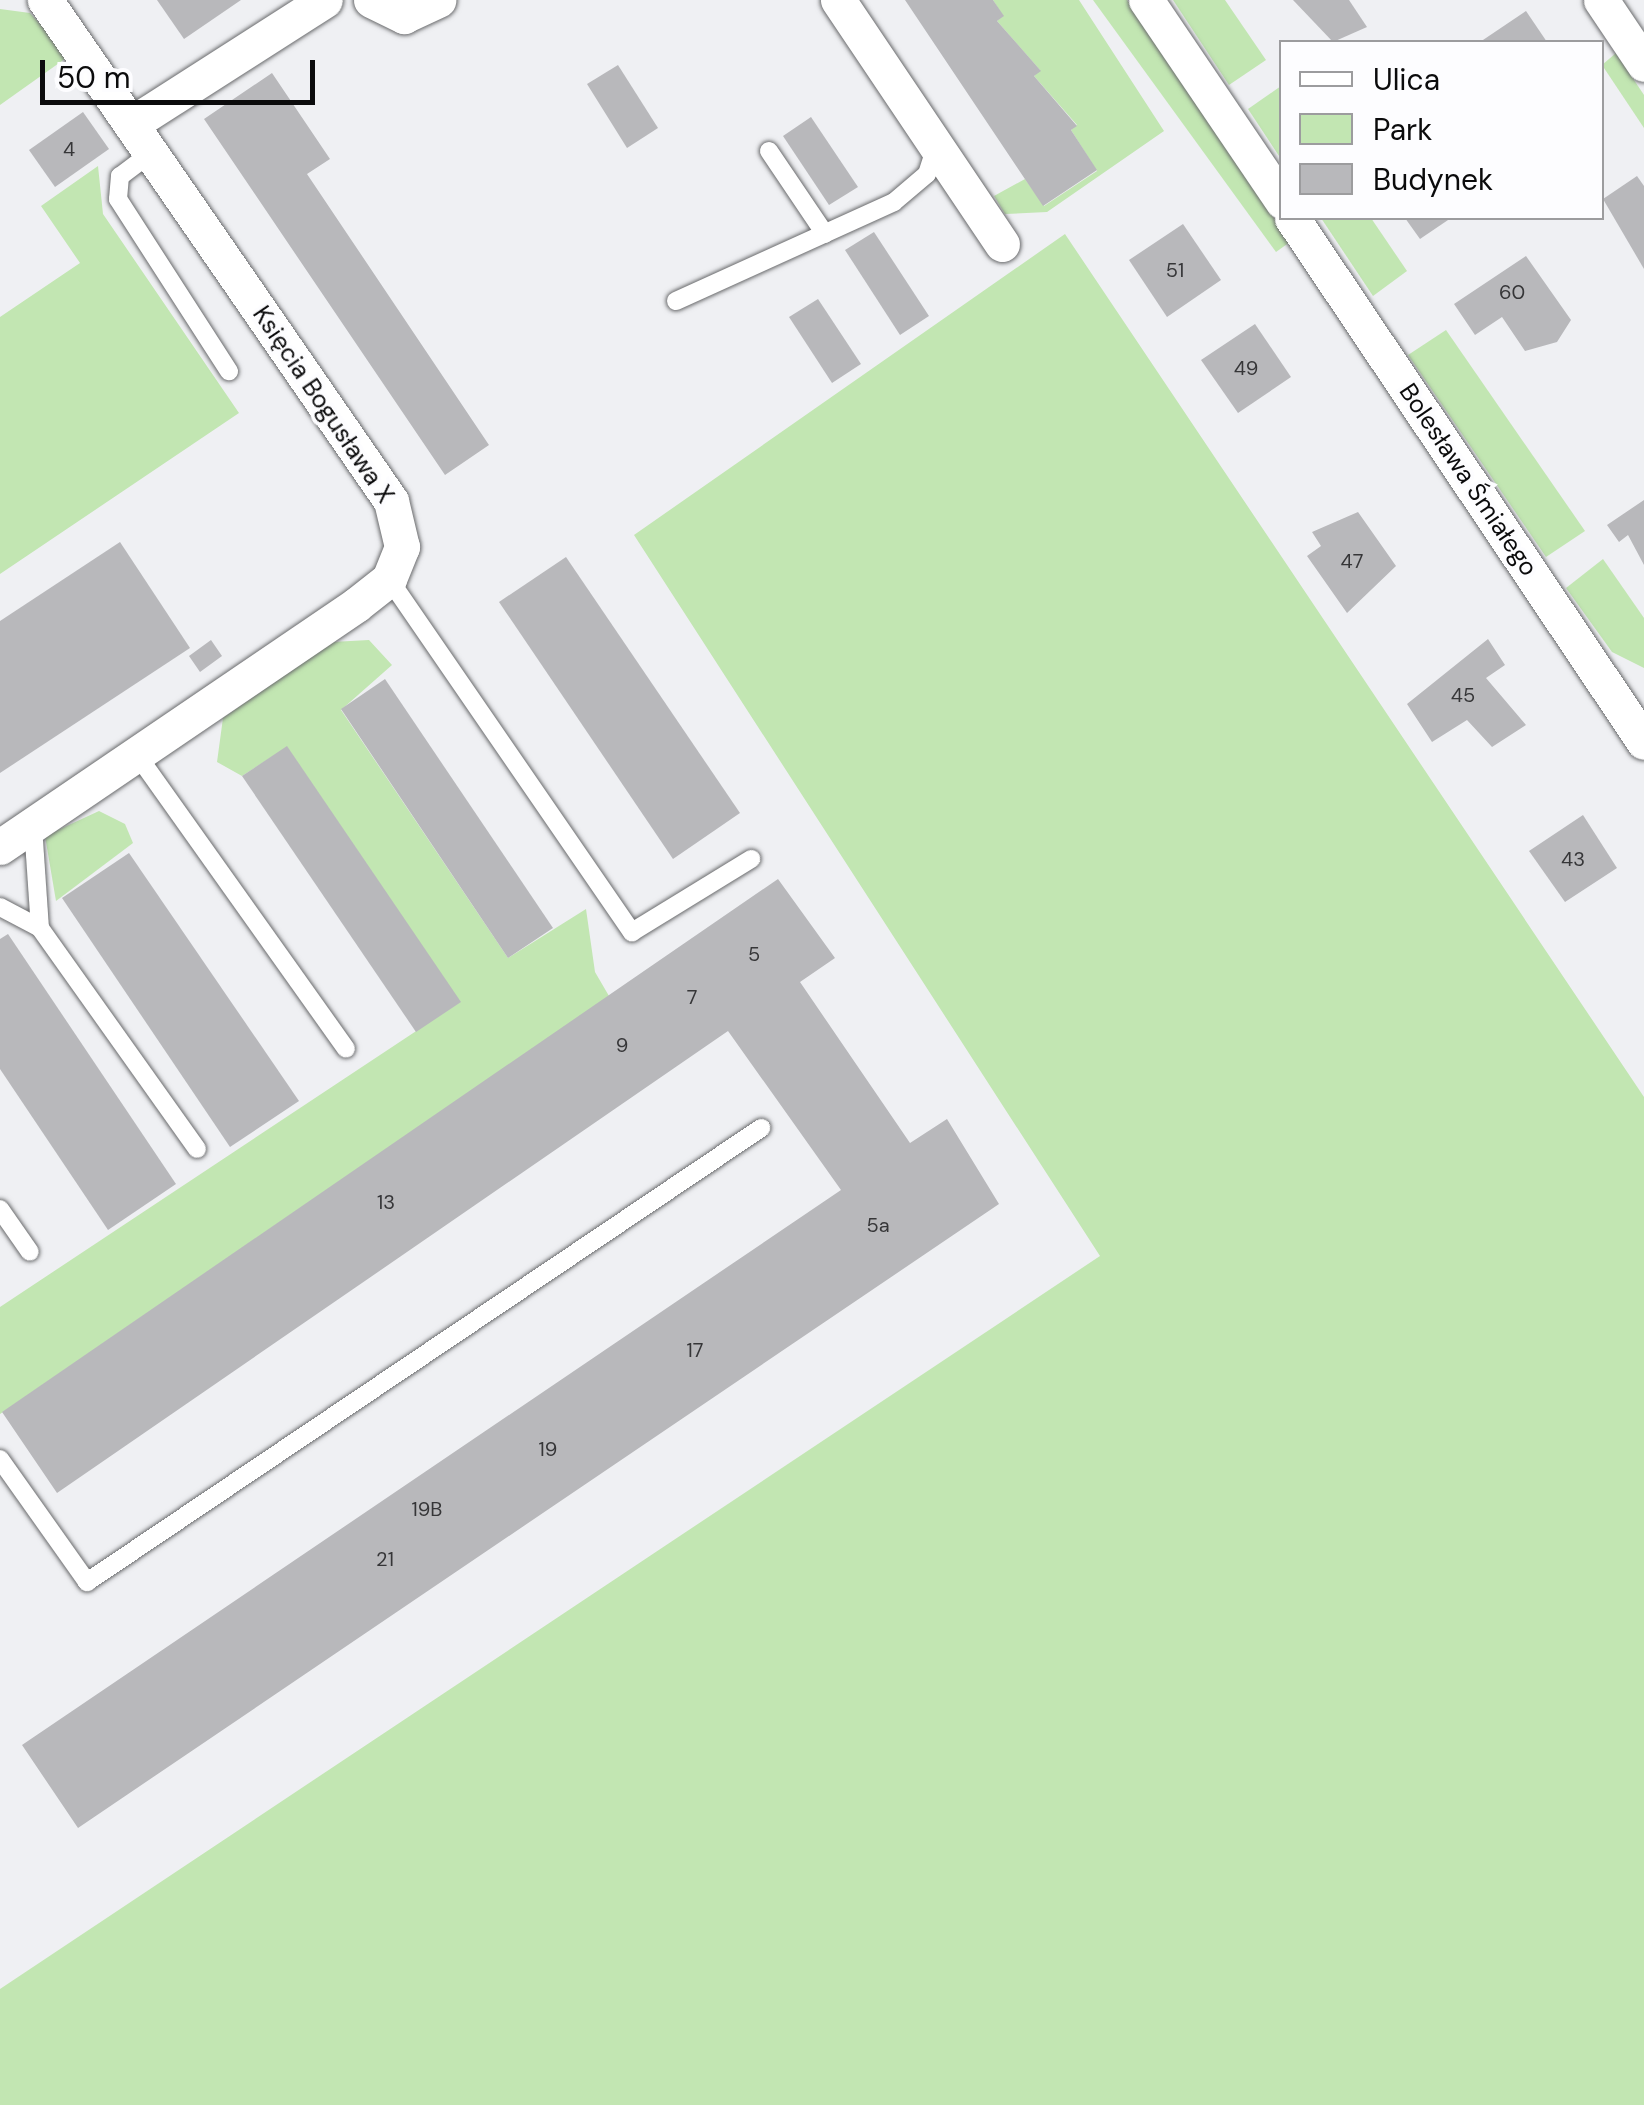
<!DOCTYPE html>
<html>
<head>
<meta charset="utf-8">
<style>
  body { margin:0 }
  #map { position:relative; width:1644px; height:2105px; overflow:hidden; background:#eff0f3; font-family:"DM Sans",sans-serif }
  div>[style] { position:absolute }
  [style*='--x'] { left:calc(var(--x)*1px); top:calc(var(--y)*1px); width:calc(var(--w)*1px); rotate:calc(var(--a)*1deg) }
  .green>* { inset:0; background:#c2e6b2 }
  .building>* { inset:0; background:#b8b8bb }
  .roads { filter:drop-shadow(0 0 2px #696a6c) drop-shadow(0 0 2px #696a6c) }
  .service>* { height:18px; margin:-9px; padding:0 9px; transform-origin:9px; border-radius:9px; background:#fff }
  .minor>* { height:35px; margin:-17.5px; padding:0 17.5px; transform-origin:17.5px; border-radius:17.5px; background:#fff }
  span { translate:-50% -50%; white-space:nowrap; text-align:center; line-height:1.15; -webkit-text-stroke:8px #fdfdff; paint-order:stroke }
  .number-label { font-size:20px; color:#363638 }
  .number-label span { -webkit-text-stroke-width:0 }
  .street-label { font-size:25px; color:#0b0b0c }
  .legend { position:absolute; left:1279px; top:40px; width:325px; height:180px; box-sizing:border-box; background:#fdfdff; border:2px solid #9c9c9e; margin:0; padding:12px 18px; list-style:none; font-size:30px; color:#0b0b0c }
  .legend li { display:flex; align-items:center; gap:20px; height:50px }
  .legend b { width:50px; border:2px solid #9c9c9e }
  .scale { position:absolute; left:40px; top:60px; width:275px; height:45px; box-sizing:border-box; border:5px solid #0b0b0c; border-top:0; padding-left:12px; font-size:30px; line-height:35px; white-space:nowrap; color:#0b0b0c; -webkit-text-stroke:8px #fdfdff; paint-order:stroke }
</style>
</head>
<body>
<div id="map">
  <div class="green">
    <i style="clip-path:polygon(993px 0,1079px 0,1164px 131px,1047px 212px,1005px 214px,994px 196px,1025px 179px,1044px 206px,1097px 171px,1071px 130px,1077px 125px,1034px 76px,1040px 70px,997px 21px,1003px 16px)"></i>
    <i style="clip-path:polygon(1093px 0,1127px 0,1290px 242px,1276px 252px)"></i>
    <i style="clip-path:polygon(1173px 0,1225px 0,1266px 60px,1229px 85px)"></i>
    <i style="clip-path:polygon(0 9px,30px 13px,69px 56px,0 105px)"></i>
    <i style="clip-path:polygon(1616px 53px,1644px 95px,1644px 128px,1602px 65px)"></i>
    <i style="clip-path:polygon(1281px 86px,1281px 159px,1248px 109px)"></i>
    <i style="clip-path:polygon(98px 166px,103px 214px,239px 413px,0 574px,0 317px,80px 263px,41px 206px)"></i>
    <i style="clip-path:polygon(1321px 218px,1371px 218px,1407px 271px,1373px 296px)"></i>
    <i style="clip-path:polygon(1065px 234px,1644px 1097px,1644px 2105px,0 2105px,0 1989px,1100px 1256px,634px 535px)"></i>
    <i style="clip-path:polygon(1446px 330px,1585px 531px,1546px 557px,1408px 355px)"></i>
    <i style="clip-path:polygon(1603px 559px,1644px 618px,1644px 668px,1612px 652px,1566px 588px)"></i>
    <i style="clip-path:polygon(369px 640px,392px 665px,341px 710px,508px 958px,586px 909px,595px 972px,609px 996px,0 1414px,0 1307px,460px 1002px,287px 747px,242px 776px,217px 762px,223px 718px,332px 642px)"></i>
    <i style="clip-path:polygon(99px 811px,125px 824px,133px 843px,56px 901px,45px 836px)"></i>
  </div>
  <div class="building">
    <i style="clip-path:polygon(157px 0,241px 0,184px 39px)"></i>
    <i style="clip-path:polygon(905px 0,993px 0,1004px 16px,997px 21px,1041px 71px,1034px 76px,1077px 126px,1071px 130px,1097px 170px,1043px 206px)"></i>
    <i style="clip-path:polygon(1293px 0,1349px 0,1367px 27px,1333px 42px)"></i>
    <i style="clip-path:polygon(1526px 11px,1547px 42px,1480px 42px)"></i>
    <i style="clip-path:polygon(618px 65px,658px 128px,627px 148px,587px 84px)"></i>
    <i style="clip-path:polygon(272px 73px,330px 159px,307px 174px,489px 445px,445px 475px,204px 119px)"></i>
    <i style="clip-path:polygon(83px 112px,109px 149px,55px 187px,29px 150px)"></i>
    <i style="clip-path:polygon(811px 117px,858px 187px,829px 205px,783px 136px)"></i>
    <i style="clip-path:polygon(1637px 176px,1644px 186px,1644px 269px,1603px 199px)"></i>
    <i style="clip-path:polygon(1405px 218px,1451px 218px,1420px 239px)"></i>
    <i style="clip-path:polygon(1183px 224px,1221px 280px,1167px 317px,1129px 260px)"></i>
    <i style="clip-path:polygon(874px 232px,929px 316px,900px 335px,845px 250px)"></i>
    <i style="clip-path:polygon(1526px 256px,1571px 320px,1557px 342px,1525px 351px,1502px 317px,1475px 335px,1454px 304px)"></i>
    <i style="clip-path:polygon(818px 299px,861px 364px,832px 383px,789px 317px)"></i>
    <i style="clip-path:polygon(1255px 324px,1291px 377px,1238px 413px,1201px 360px)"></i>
    <i style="clip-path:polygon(1644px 500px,1644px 565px,1628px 535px,1619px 542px,1607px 525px)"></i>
    <i style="clip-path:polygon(1358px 512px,1396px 566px,1347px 613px,1307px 556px,1321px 546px,1312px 532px)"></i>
    <i style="clip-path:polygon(120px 542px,190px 648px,0 773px,0 621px)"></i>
    <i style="clip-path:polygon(566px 557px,740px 813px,673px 859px,499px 602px)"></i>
    <i style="clip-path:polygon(1488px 639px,1505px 665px,1486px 678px,1526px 725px,1492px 747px,1467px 720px,1432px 742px,1407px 704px)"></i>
    <i style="clip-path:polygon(211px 640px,222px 656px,200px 672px,189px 656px)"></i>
    <i style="clip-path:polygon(385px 679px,553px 928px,508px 958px,341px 709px)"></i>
    <i style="clip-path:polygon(287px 746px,461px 1002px,416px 1032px,242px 776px)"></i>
    <i style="clip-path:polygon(1583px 815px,1617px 868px,1565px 902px,1529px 851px)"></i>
    <i style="clip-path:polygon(129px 853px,299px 1101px,230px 1147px,62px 898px)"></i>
    <i style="clip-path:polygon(778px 879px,835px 958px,800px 982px,910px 1143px,947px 1119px,999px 1204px,78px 1828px,22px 1745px,841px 1190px,728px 1031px,57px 1493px,2px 1412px)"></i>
    <i style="clip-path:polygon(8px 934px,176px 1184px,108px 1230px,0 1069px,0 939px)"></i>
  </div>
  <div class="roads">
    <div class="service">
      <i style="--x:769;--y:151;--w:100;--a:56"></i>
      <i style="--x:151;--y:153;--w:39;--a:143"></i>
      <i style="--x:120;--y:176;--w:23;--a:95"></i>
      <i style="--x:118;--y:199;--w:205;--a:57.2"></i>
      <i style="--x:676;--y:301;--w:239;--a:-24.4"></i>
      <i style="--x:894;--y:202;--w:43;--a:-40.3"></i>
      <i style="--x:927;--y:174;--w:28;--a:-72"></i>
      <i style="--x:389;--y:579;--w:429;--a:55.5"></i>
      <i style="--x:632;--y:932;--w:140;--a:-31.5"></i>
      <i style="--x:138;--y:756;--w:359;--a:54.6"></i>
      <i style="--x:33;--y:826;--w:102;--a:86.1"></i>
      <i style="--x:40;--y:928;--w:271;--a:54.6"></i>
      <i style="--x:0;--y:907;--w:45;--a:27.7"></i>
      <i style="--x:0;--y:1209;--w:52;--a:55.1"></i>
      <i style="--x:0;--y:1459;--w:151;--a:54.7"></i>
      <i style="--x:87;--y:1582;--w:813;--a:-33.96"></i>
    </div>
    <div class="minor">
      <i style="--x:371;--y:0;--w:37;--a:26"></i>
      <i style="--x:404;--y:16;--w:38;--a:-25"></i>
      <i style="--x:838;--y:0;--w:294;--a:56.1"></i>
      <i style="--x:1146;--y:0;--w:243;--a:55.9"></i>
      <i style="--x:1601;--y:0;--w:77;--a:56.1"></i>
      <i style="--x:131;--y:124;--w:230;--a:-32.6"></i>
      <i style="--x:1292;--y:218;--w:631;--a:56.11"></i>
      <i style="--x:0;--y:847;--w:430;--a:-34.2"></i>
      <i style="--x:356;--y:605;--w:42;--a:-38.2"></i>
      <i style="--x:389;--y:579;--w:35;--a:-68"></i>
      <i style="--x:402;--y:547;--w:47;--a:-103.4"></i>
      <i style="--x:391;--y:501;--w:609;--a:-124.63"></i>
    </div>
  </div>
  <div class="number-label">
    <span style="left:69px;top:149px">4</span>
    <span style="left:1175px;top:270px">51</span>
    <span style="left:1512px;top:292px">60</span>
    <span style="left:1246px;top:368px">49</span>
    <span style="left:1352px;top:561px">47</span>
    <span style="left:1463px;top:695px">45</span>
    <span style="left:1573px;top:859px">43</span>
    <span style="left:754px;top:954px">5</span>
    <span style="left:692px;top:997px">7</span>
    <span style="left:622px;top:1045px">9</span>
    <span style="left:386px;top:1202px">13</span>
    <span style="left:878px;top:1225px">5a</span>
    <span style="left:695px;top:1350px">17</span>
    <span style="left:548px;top:1449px">19</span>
    <span style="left:427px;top:1509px">19B</span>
    <span style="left:385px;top:1559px">21</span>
  </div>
  <div class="street-label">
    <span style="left:323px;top:405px;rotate:56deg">Księcia Bogusława X</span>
    <span style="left:1468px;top:480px;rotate:56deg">Bolesława Śmiałego</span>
  </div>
  <ul class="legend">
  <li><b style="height:12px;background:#fff"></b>Ulica</li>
  <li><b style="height:28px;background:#c2e6b2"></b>Park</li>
  <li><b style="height:28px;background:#b8b8bb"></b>Budynek</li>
  </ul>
  <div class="scale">50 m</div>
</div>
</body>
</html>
